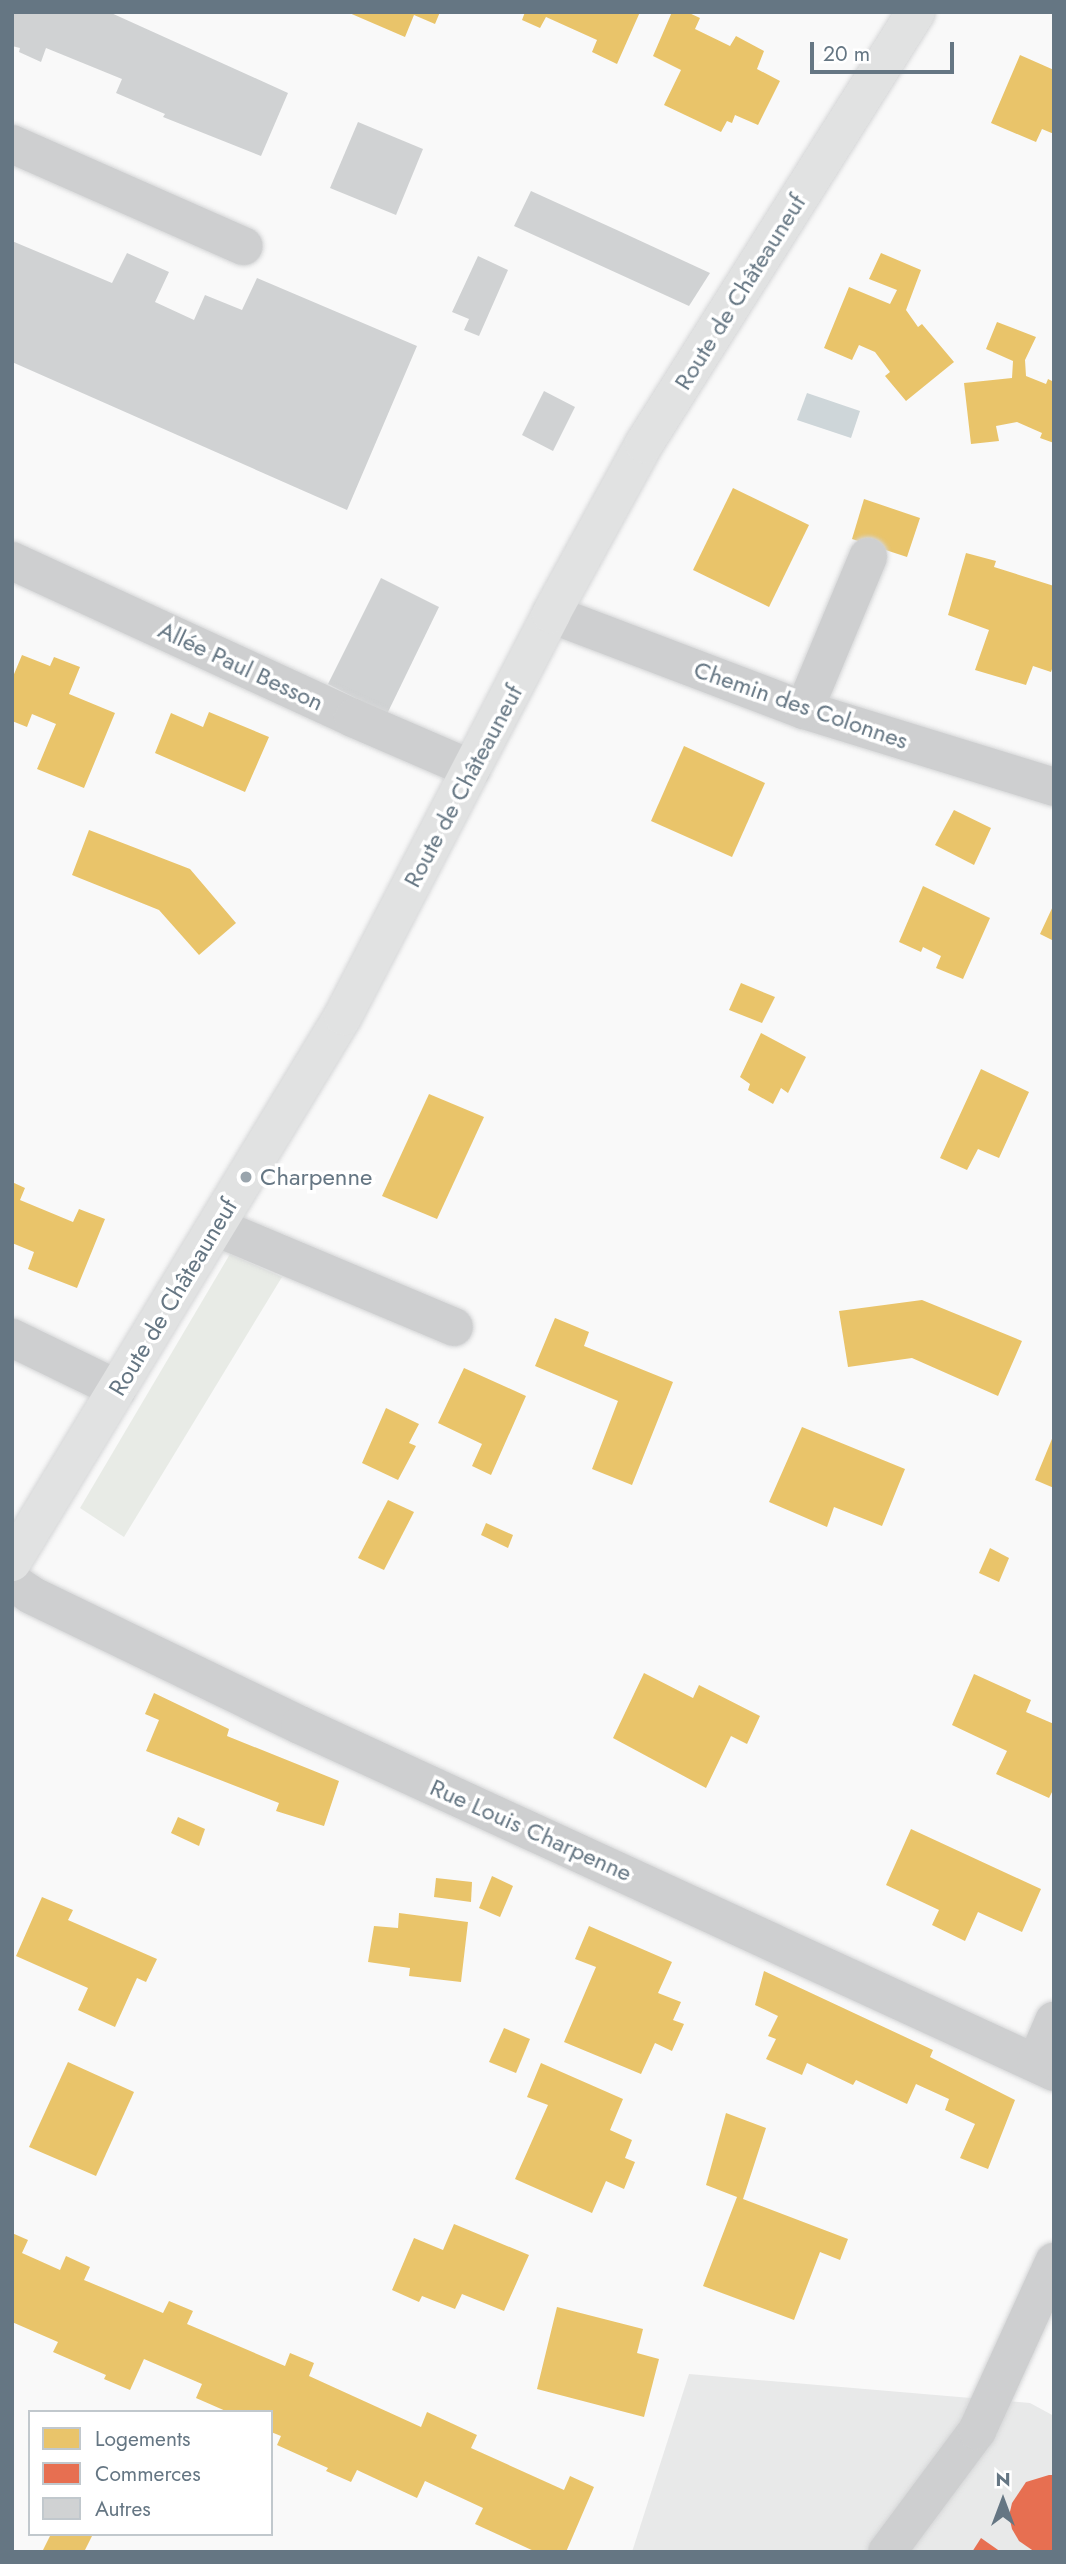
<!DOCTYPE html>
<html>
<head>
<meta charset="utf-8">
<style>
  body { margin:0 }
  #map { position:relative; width:1066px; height:2564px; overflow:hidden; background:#f9f9f9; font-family:Jost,sans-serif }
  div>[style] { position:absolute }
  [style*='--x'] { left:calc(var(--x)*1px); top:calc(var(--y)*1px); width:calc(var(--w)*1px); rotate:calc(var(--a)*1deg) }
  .built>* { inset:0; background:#e8e9e9 }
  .green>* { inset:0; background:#e8ebe6 }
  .water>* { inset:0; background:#ced6d9 }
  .homes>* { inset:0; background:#e9c46a }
  .shops>* { inset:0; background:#e76f51 }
  .building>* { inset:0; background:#d0d2d3 }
  .roads { filter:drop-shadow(0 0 2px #d5d6d7) drop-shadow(0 0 2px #d5d6d7) }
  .minor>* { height:38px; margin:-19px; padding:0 19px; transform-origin:19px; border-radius:19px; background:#cecfd0 }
  .major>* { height:38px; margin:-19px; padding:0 19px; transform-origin:19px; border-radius:19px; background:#e1e2e2 }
  .dots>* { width:19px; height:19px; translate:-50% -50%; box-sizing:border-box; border:4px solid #fff; border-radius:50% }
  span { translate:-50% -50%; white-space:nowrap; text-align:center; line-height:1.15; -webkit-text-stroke:7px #fff; paint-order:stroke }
  .street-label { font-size:24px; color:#657683 }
  .poi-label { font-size:24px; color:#657683 }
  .left { translate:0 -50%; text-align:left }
  .frame { position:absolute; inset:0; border:14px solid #657683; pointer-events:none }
  .legend { position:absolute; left:28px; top:2410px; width:245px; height:126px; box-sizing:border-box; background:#fff; border:2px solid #c1c8cd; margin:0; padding:9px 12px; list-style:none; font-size:21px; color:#657683 }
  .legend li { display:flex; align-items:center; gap:14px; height:35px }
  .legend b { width:35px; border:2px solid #c1c8cd }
  .north { position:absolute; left:968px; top:2466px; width:70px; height:70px; -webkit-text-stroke:5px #fff; paint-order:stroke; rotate:0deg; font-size:19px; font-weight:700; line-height:28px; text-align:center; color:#657683 }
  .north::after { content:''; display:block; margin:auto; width:24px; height:32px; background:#657683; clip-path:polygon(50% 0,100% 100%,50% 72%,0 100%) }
  .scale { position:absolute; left:810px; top:42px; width:144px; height:32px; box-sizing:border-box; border:4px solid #657683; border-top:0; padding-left:9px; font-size:21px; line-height:24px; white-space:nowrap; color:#657683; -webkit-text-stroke:5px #fff; paint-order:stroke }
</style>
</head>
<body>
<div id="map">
  <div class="built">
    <i style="clip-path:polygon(689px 2374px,1030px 2403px,1054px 2416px,1054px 2552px,632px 2552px)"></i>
  </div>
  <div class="green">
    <i style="clip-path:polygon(230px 1254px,282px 1277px,124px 1537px,80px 1508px)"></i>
  </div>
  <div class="water">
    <i style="clip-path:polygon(807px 393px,860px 411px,851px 438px,797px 420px)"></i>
  </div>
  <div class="homes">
    <i style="clip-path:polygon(347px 12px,440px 12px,435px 24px,414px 15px,405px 37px)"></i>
    <i style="clip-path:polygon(525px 12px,640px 12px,617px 64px,592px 52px,597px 40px,546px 17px,540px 28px,522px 20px)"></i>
    <i style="clip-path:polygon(672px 12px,687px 12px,700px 18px,695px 29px,730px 46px,736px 36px,764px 51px,757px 69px,780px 81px,758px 125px,735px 115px,732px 123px,727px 121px,721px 132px,664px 105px,681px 70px,653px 56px)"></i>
    <i style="clip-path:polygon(1020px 55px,1054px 70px,1054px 134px,1042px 129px,1036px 142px,991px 123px)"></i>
    <i style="clip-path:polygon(881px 253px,921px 270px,906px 310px,918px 327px,922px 324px,954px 362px,906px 401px,885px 376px,890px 372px,875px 352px,859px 345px,852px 360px,824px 348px,849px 287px,890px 304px,897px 290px,869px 279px)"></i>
    <i style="clip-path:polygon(997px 322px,1036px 337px,1025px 360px,1026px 376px,1046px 384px,1048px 379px,1054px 382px,1054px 443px,1040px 438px,1042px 433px,1017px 422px,996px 426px,999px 441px,971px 444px,964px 383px,1012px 378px,1013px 361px,986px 349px)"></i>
    <i style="clip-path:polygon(733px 488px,809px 525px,769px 607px,693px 570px)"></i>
    <i style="clip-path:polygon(864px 499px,920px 518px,907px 557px,852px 539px)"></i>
    <i style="clip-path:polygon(966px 553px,996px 561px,994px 567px,1054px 586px,1054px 663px,1051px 672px,1033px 666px,1026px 685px,975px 670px,989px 630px,948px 615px)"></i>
    <i style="clip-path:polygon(22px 655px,50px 666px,54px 657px,80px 667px,69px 694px,115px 713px,84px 788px,37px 769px,56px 724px,32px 714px,27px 727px,12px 721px,12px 679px)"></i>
    <i style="clip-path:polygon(209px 712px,269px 737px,245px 792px,155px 753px,171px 713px,203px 727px)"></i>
    <i style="clip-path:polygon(684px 746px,765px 783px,732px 857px,651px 821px)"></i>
    <i style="clip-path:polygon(954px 810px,991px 828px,974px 865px,935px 845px)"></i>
    <i style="clip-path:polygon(89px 830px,190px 869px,236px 923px,199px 955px,159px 910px,72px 875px)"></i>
    <i style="clip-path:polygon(923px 886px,990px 918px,963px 979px,936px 968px,941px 956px,923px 947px,921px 952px,899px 942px)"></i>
    <i style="clip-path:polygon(1054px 904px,1054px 941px,1040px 934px)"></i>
    <i style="clip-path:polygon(741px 983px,775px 997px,762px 1023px,729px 1010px)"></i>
    <i style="clip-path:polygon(761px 1033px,806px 1057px,788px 1093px,781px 1088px,773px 1104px,748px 1090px,750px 1084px,740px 1077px)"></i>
    <i style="clip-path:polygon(981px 1069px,1029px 1092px,999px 1158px,978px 1149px,967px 1170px,940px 1158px)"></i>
    <i style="clip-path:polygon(429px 1094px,484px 1117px,437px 1219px,382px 1196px)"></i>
    <i style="clip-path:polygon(12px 1182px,25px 1188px,20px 1200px,73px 1222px,79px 1209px,105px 1219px,77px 1288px,28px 1269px,34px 1252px,12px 1243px)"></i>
    <i style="clip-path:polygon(922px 1300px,1022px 1341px,998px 1396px,912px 1358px,848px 1367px,839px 1311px)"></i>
    <i style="clip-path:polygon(555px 1318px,589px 1332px,584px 1346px,673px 1382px,632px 1485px,592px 1469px,618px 1401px,535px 1366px)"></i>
    <i style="clip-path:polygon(464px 1368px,526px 1396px,491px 1475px,472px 1466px,482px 1444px,438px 1423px)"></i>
    <i style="clip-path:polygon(386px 1408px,419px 1424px,409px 1443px,416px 1446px,398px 1480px,362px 1463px)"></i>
    <i style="clip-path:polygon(802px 1427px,905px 1469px,882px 1526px,834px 1507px,827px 1527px,769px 1502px)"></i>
    <i style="clip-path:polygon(1054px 1434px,1054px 1488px,1035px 1480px)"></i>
    <i style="clip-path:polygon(388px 1500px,414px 1512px,384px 1570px,358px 1558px)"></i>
    <i style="clip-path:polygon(486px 1523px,513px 1535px,508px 1548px,481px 1535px)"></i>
    <i style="clip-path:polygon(990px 1548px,1009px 1558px,999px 1582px,979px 1573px)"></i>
    <i style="clip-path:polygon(644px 1673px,693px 1698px,699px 1685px,760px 1716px,747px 1744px,731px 1736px,706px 1788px,613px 1738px)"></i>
    <i style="clip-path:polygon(974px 1674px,1031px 1700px,1026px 1712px,1054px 1724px,1054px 1788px,1049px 1798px,996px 1774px,1007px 1751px,952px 1725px)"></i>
    <i style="clip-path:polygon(154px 1693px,229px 1729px,227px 1736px,339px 1781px,324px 1826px,276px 1811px,279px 1803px,146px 1751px,159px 1720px,145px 1714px)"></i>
    <i style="clip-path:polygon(178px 1817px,205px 1829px,199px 1846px,171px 1833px)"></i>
    <i style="clip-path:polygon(911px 1829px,1041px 1889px,1022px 1932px,978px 1912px,965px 1941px,932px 1925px,939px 1910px,886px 1885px)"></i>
    <i style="clip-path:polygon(492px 1876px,513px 1886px,500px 1917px,479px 1908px)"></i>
    <i style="clip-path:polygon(436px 1878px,472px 1882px,471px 1902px,434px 1897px)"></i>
    <i style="clip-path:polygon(42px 1897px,73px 1910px,68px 1920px,157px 1959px,146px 1982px,137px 1978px,115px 2027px,78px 2010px,88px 1988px,16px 1956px)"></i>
    <i style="clip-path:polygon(399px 1913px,468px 1922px,461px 1982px,409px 1976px,410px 1968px,368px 1962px,374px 1926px,398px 1928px)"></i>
    <i style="clip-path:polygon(589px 1926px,672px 1962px,658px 1993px,681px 2002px,673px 2020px,684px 2024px,672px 2051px,655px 2043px,641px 2074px,564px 2042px,596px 1967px,575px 1959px)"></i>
    <i style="clip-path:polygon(764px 1971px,933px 2050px,930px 2057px,1015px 2100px,988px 2169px,960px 2158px,975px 2124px,945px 2110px,949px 2099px,916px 2084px,907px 2104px,856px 2080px,853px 2085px,807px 2063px,802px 2075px,766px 2059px,776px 2039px,768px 2036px,778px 2016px,755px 2005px)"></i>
    <i style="clip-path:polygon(504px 2028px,530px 2039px,516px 2073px,489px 2062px)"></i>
    <i style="clip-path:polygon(68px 2062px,134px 2092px,96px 2176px,29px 2147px)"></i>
    <i style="clip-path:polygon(541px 2063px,623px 2099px,610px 2130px,632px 2140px,625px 2158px,635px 2162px,624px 2189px,606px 2181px,592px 2213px,515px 2179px,548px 2105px,527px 2097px)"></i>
    <i style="clip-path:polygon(726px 2113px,766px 2128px,743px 2199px,848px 2239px,840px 2260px,820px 2252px,794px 2320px,703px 2286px,737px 2197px,706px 2185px)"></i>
    <i style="clip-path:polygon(454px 2224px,529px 2255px,504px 2311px,462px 2294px,455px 2309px,422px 2296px,419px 2302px,392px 2290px,414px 2238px,443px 2250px)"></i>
    <i style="clip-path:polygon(12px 2233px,28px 2240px,22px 2253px,60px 2270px,66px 2256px,90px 2267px,84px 2280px,163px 2313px,169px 2301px,193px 2311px,187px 2324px,285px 2366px,290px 2353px,314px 2363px,309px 2376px,421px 2427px,427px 2412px,477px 2435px,471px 2448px,564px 2490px,570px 2476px,594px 2487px,566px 2552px,536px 2552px,475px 2524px,483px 2508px,425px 2481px,417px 2498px,357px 2470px,351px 2482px,326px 2471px,328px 2468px,277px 2445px,281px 2436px,271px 2432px,271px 2412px,228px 2412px,196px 2398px,202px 2384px,144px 2359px,130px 2390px,104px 2379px,106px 2375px,53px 2352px,58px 2342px,12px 2322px)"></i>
    <i style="clip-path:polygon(557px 2307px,643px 2329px,637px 2353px,659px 2359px,644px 2417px,537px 2389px)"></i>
    <i style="clip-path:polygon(51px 2534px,93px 2534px,84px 2552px,46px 2552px,43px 2550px)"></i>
  </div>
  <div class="shops">
    <i style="clip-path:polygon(1049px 2475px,1054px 2475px,1054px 2552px,1035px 2552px,1019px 2541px,1012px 2529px,1009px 2516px,1012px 2503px,1026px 2482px)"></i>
    <i style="clip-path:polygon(981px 2538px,1001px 2552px,972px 2552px)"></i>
  </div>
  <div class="building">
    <i style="clip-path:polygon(12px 12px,109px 12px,288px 93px,261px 156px,163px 117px,165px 114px,116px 93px,122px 79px,46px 48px,41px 62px,19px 52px,20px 48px,12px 46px)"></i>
    <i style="clip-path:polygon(358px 122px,423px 149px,396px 215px,330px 188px)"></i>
    <i style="clip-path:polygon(531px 191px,619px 231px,710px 273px,689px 306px,514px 226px)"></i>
    <i style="clip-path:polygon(12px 241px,112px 283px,127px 253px,169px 272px,155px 302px,194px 320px,205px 295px,242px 310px,257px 278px,417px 346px,347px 510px,12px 362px)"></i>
    <i style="clip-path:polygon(478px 256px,508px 270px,479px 336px,464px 330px,469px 319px,452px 312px)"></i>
    <i style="clip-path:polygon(544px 391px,575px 407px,553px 451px,522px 435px)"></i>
    <i style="clip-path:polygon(381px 578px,439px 607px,387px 714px,328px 684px)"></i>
  </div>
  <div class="roads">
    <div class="minor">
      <i style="--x:12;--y:144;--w:253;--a:23.8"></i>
      <i style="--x:12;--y:561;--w:375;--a:24.7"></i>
      <i style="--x:353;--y:718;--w:129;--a:23.4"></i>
      <i style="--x:551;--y:614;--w:271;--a:20.8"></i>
      <i style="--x:804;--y:710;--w:262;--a:17.1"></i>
      <i style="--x:804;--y:710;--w:166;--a:-67.3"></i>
      <i style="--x:216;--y:1227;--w:258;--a:22.8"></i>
      <i style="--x:12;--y:1338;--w:117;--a:25.9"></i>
      <i style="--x:12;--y:1582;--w:23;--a:34"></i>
      <i style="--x:31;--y:1595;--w:299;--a:25.8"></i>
      <i style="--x:300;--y:1725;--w:830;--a:24.71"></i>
      <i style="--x:1036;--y:2063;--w:46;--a:-66.8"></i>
      <i style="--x:887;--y:2552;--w:151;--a:-53.4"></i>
      <i style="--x:977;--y:2431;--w:186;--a:-65.5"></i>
    </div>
    <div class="major">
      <i style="--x:12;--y:1562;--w:638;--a:-58.77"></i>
      <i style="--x:343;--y:1016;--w:453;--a:-62.6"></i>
      <i style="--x:551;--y:614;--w:194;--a:-61.3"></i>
      <i style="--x:644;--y:444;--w:510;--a:-57.8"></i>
    </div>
  </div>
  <div class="dots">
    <i style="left:246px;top:1177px;background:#99a4ac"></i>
  </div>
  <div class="street-label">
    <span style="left:740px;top:292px;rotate:-58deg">Route de Châteauneuf</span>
    <span style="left:241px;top:666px;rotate:25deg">Allée Paul Besson</span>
    <span style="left:801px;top:705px;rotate:19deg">Chemin des Colonnes</span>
    <span style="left:463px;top:786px;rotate:-62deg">Route de Châteauneuf</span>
    <span style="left:173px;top:1297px;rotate:-59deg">Route de Châteauneuf</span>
    <span style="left:531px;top:1830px;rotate:24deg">Rue Louis Charpenne</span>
  </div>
  <div class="poi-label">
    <span class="left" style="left:260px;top:1177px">Charpenne</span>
  </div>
  <div class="frame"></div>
  <ul class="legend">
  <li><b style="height:19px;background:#e9c46a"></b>Logements</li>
  <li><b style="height:19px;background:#e76f51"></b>Commerces</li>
  <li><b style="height:19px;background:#d0d2d3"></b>Autres</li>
  </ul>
  <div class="north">N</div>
  <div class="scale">20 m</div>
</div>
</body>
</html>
